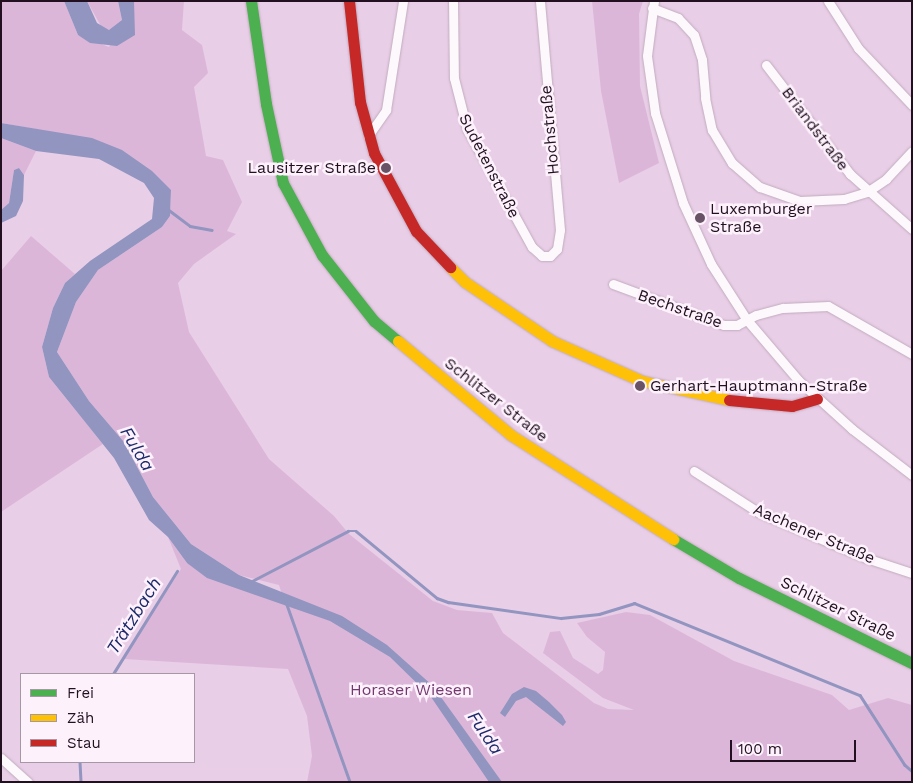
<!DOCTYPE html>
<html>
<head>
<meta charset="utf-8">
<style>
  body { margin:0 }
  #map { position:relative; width:913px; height:783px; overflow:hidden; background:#e9cee7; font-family:"Work Sans",sans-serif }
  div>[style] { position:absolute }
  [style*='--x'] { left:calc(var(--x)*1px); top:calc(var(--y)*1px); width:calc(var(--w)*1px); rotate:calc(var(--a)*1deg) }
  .green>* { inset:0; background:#dcb6d9 }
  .water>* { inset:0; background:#9195c0 }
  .stream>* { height:2.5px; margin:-1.25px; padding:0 1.25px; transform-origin:1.25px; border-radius:1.25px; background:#9195c0 }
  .roads { filter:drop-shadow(0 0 1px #c0abbe) drop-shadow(0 0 1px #c0abbe) }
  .street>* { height:9px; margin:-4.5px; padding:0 4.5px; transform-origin:4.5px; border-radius:4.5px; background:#fcf8fb }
  .fast>* { height:11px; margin:-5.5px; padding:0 5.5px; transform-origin:5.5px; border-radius:5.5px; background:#4caf50 }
  .slow>* { height:11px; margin:-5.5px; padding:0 5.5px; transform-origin:5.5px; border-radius:5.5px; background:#ffc107 }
  .jam>* { height:11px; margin:-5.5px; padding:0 5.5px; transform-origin:5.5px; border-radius:5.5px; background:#c62828 }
  .dots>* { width:14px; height:14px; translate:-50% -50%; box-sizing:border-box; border:2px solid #fdf2fc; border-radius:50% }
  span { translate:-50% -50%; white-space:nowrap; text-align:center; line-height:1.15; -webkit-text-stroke:5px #fdf2fc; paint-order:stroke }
  .street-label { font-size:16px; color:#221021 }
  .poi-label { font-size:16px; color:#221021 }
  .right { translate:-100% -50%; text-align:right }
  .left { translate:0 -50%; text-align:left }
  .park-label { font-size:16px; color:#733870 }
  .water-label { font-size:18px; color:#1b2969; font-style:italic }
  .frame { position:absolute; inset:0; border:2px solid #221021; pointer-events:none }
  .legend { position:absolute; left:20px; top:673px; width:175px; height:90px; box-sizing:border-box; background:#fdf2fc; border:1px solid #a598a4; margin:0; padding:6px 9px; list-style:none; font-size:15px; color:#221021 }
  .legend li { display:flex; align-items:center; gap:10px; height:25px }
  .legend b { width:25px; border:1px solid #a598a4 }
  .scale { position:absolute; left:730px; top:740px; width:126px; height:22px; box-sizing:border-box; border:2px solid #221021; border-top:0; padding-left:6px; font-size:15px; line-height:18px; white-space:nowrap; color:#221021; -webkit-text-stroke:4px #fdf2fc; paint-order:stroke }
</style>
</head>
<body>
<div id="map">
  <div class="green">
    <i style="clip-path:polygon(1px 1px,64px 1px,78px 35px,109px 47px,134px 1px,184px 1px,182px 30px,202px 45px,208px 73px,194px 87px,206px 156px,223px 160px,242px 202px,227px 231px,236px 234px,194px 264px,178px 283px,189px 332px,269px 459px,334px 516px,349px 534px,433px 601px,457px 610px,492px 613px,503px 633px,594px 703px,608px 709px,634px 710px,603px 698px,543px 653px,550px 632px,560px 631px,573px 658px,598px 674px,603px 670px,605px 652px,587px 637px,577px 623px,626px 612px,650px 615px,734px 661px,832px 695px,849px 710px,888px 698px,912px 705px,912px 782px,307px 782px,312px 756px,307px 716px,288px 669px,124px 659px,181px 569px,168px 537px,187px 563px,285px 604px,279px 585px,239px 575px,191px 544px,153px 497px,124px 442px,89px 401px,57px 352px,76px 302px,98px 270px,162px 227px,170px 216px,171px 190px,58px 133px,1px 123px)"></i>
    <i style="clip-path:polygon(87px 1px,118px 1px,122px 20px,119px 25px,109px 30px,102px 28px)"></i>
    <i style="clip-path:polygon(592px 1px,643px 1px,639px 14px,640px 86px,659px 163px,619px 183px,601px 91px)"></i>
    <i style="clip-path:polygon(1px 138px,36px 151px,24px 175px,19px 168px,14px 170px,9px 203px,1px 210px)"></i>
    <i style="clip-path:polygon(31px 236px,75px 274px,65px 283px,53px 308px,42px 347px,49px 377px,103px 444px,1px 512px,1px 271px)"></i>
  </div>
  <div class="water">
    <i style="clip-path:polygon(64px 1px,87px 1px,97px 23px,109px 30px,122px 20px,118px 1px,134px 1px,135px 35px,117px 46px,90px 43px,78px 35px)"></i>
    <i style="clip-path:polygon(1px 123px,92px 138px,122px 150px,152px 171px,171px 190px,170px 216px,162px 227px,98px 270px,76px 302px,57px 352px,89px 401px,124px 442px,153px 497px,191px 544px,239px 575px,342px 616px,387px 645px,433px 686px,502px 782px,489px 782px,431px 697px,390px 657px,330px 621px,207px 578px,187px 563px,168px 537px,149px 520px,114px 458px,49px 377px,42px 347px,53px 308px,65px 283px,90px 261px,152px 219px,154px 198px,144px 183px,99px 159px,36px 151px,1px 138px)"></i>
    <i style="clip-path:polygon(19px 168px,24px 175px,23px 201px,16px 216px,1px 223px,1px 210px,9px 203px,14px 170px)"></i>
    <i style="clip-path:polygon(524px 687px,536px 691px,549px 702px,562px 715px,566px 722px,563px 726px,526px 697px,516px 701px,505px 717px,500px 713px,512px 694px)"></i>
  </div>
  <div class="stream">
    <i style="--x:169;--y:210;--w:26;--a:37"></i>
    <i style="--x:190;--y:226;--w:22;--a:10"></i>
    <i style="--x:252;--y:581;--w:108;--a:-27.5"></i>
    <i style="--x:348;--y:531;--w:8;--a:0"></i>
    <i style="--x:356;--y:531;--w:105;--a:39.6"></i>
    <i style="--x:437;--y:598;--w:12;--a:20"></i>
    <i style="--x:448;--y:602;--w:114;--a:8.1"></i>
    <i style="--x:561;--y:618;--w:38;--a:-6"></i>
    <i style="--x:599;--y:614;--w:37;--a:-17"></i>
    <i style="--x:634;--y:603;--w:244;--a:22.2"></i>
    <i style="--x:860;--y:695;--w:83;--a:57.3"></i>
    <i style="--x:905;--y:765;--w:9;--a:41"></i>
    <i style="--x:286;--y:602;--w:191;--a:70.4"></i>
    <i style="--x:113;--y:674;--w:121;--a:-58.1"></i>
    <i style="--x:80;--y:762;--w:20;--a:87"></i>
  </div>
  <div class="roads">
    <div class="street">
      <i style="--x:453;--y:1;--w:77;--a:89.3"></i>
      <i style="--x:454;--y:78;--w:53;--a:75.7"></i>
      <i style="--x:467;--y:129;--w:135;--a:61.2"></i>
      <i style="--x:532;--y:247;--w:13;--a:42"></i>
      <i style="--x:542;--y:256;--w:8;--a:0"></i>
      <i style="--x:550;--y:256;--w:10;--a:-45"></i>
      <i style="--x:557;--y:249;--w:19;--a:-81"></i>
      <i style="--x:560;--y:230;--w:230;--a:-95"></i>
      <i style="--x:654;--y:1;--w:55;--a:97.3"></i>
      <i style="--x:647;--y:56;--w:58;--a:82"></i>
      <i style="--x:655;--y:113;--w:94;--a:72.7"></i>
      <i style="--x:683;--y:203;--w:67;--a:65.3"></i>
      <i style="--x:711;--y:264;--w:67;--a:57.3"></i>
      <i style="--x:747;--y:320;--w:79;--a:49.6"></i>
      <i style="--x:798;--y:380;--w:73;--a:42.2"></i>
      <i style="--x:852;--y:429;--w:76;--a:37.5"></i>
      <i style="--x:828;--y:1;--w:56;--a:57.4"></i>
      <i style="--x:858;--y:48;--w:79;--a:46.5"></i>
      <i style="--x:652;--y:8;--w:28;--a:21"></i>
      <i style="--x:678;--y:18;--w:23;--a:47"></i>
      <i style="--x:694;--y:35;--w:26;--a:72"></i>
      <i style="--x:702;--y:60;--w:38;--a:85"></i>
      <i style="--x:705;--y:98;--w:33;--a:78"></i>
      <i style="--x:712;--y:130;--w:39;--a:59"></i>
      <i style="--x:732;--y:163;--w:37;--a:41"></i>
      <i style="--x:760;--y:187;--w:42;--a:19.3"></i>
      <i style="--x:800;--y:201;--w:44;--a:-2.6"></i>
      <i style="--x:844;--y:199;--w:24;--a:-17"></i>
      <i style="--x:867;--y:192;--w:23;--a:-34"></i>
      <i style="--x:886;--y:179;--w:38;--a:-47"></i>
      <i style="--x:766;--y:65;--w:138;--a:52.4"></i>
      <i style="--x:850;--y:174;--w:83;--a:41.6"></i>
      <i style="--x:368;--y:136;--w:32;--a:-55"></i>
      <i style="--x:386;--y:110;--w:110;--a:-81.1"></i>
      <i style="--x:613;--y:284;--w:118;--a:20.3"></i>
      <i style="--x:724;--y:325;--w:13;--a:0"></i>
      <i style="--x:737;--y:325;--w:21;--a:-28"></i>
      <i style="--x:756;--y:315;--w:28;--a:-15"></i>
      <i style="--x:783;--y:308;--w:45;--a:-2.5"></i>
      <i style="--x:828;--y:306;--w:97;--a:29.7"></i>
      <i style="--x:694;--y:471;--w:76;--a:32.6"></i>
      <i style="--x:758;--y:512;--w:117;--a:23.1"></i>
      <i style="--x:866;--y:558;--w:48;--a:18.1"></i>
      <i style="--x:1;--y:758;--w:36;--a:42"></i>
    </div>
    <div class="fast">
      <i style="--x:251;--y:1;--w:104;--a:81.7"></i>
      <i style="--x:266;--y:104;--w:81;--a:77.9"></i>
      <i style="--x:283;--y:183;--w:82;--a:61.6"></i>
      <i style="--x:322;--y:255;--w:84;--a:51.8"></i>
      <i style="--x:374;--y:321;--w:31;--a:40"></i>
      <i style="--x:673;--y:539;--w:77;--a:30.6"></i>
      <i style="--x:739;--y:578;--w:193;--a:26.2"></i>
    </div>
    <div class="slow">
      <i style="--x:450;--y:267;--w:21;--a:45"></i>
      <i style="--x:465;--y:282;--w:105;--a:34.1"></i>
      <i style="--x:552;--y:341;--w:98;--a:24"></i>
      <i style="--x:642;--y:381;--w:89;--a:12.3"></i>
      <i style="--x:398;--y:341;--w:147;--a:39.8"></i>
      <i style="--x:511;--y:435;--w:193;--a:32.7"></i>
    </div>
    <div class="jam">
      <i style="--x:349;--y:1;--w:102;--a:83.8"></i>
      <i style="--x:360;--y:102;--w:53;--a:74.6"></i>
      <i style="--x:374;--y:153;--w:89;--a:61.7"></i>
      <i style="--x:416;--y:231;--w:50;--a:46.6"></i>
      <i style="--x:729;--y:400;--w:63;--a:5.4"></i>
      <i style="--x:792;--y:406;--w:26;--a:-16"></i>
    </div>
  </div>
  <div class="dots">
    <i style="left:386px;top:168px;background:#685266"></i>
    <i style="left:700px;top:218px;background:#685266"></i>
    <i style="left:640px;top:386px;background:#685266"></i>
  </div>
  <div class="street-label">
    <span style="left:815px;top:129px;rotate:53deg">Briandstraße</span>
    <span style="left:550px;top:130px;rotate:-95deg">Hochstraße</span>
    <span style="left:489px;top:166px;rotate:63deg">Sudetenstraße</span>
    <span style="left:680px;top:309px;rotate:19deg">Bechstraße</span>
    <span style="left:496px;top:400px;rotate:38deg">Schlitzer Straße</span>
    <span style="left:814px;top:534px;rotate:23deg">Aachener Straße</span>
    <span style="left:838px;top:609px;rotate:26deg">Schlitzer Straße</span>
  </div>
  <div class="poi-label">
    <span class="right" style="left:376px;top:168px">Lausitzer Straße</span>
    <span class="left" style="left:710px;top:218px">Luxemburger<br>Straße</span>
    <span class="left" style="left:650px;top:386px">Gerhart-Hauptmann-Straße</span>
  </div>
  <div class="park-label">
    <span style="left:411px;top:690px">Horaser Wiesen</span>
  </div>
  <div class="water-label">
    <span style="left:137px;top:449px;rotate:59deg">Fulda</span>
    <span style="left:134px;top:616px;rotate:-58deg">Trätzbach</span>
    <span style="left:485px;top:733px;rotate:56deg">Fulda</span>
  </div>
  <div class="frame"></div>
  <ul class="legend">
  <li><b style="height:6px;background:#4caf50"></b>Frei</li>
  <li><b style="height:6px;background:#ffc107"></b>Zäh</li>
  <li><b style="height:6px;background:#c62828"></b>Stau</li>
  </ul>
  <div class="scale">100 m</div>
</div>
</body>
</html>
